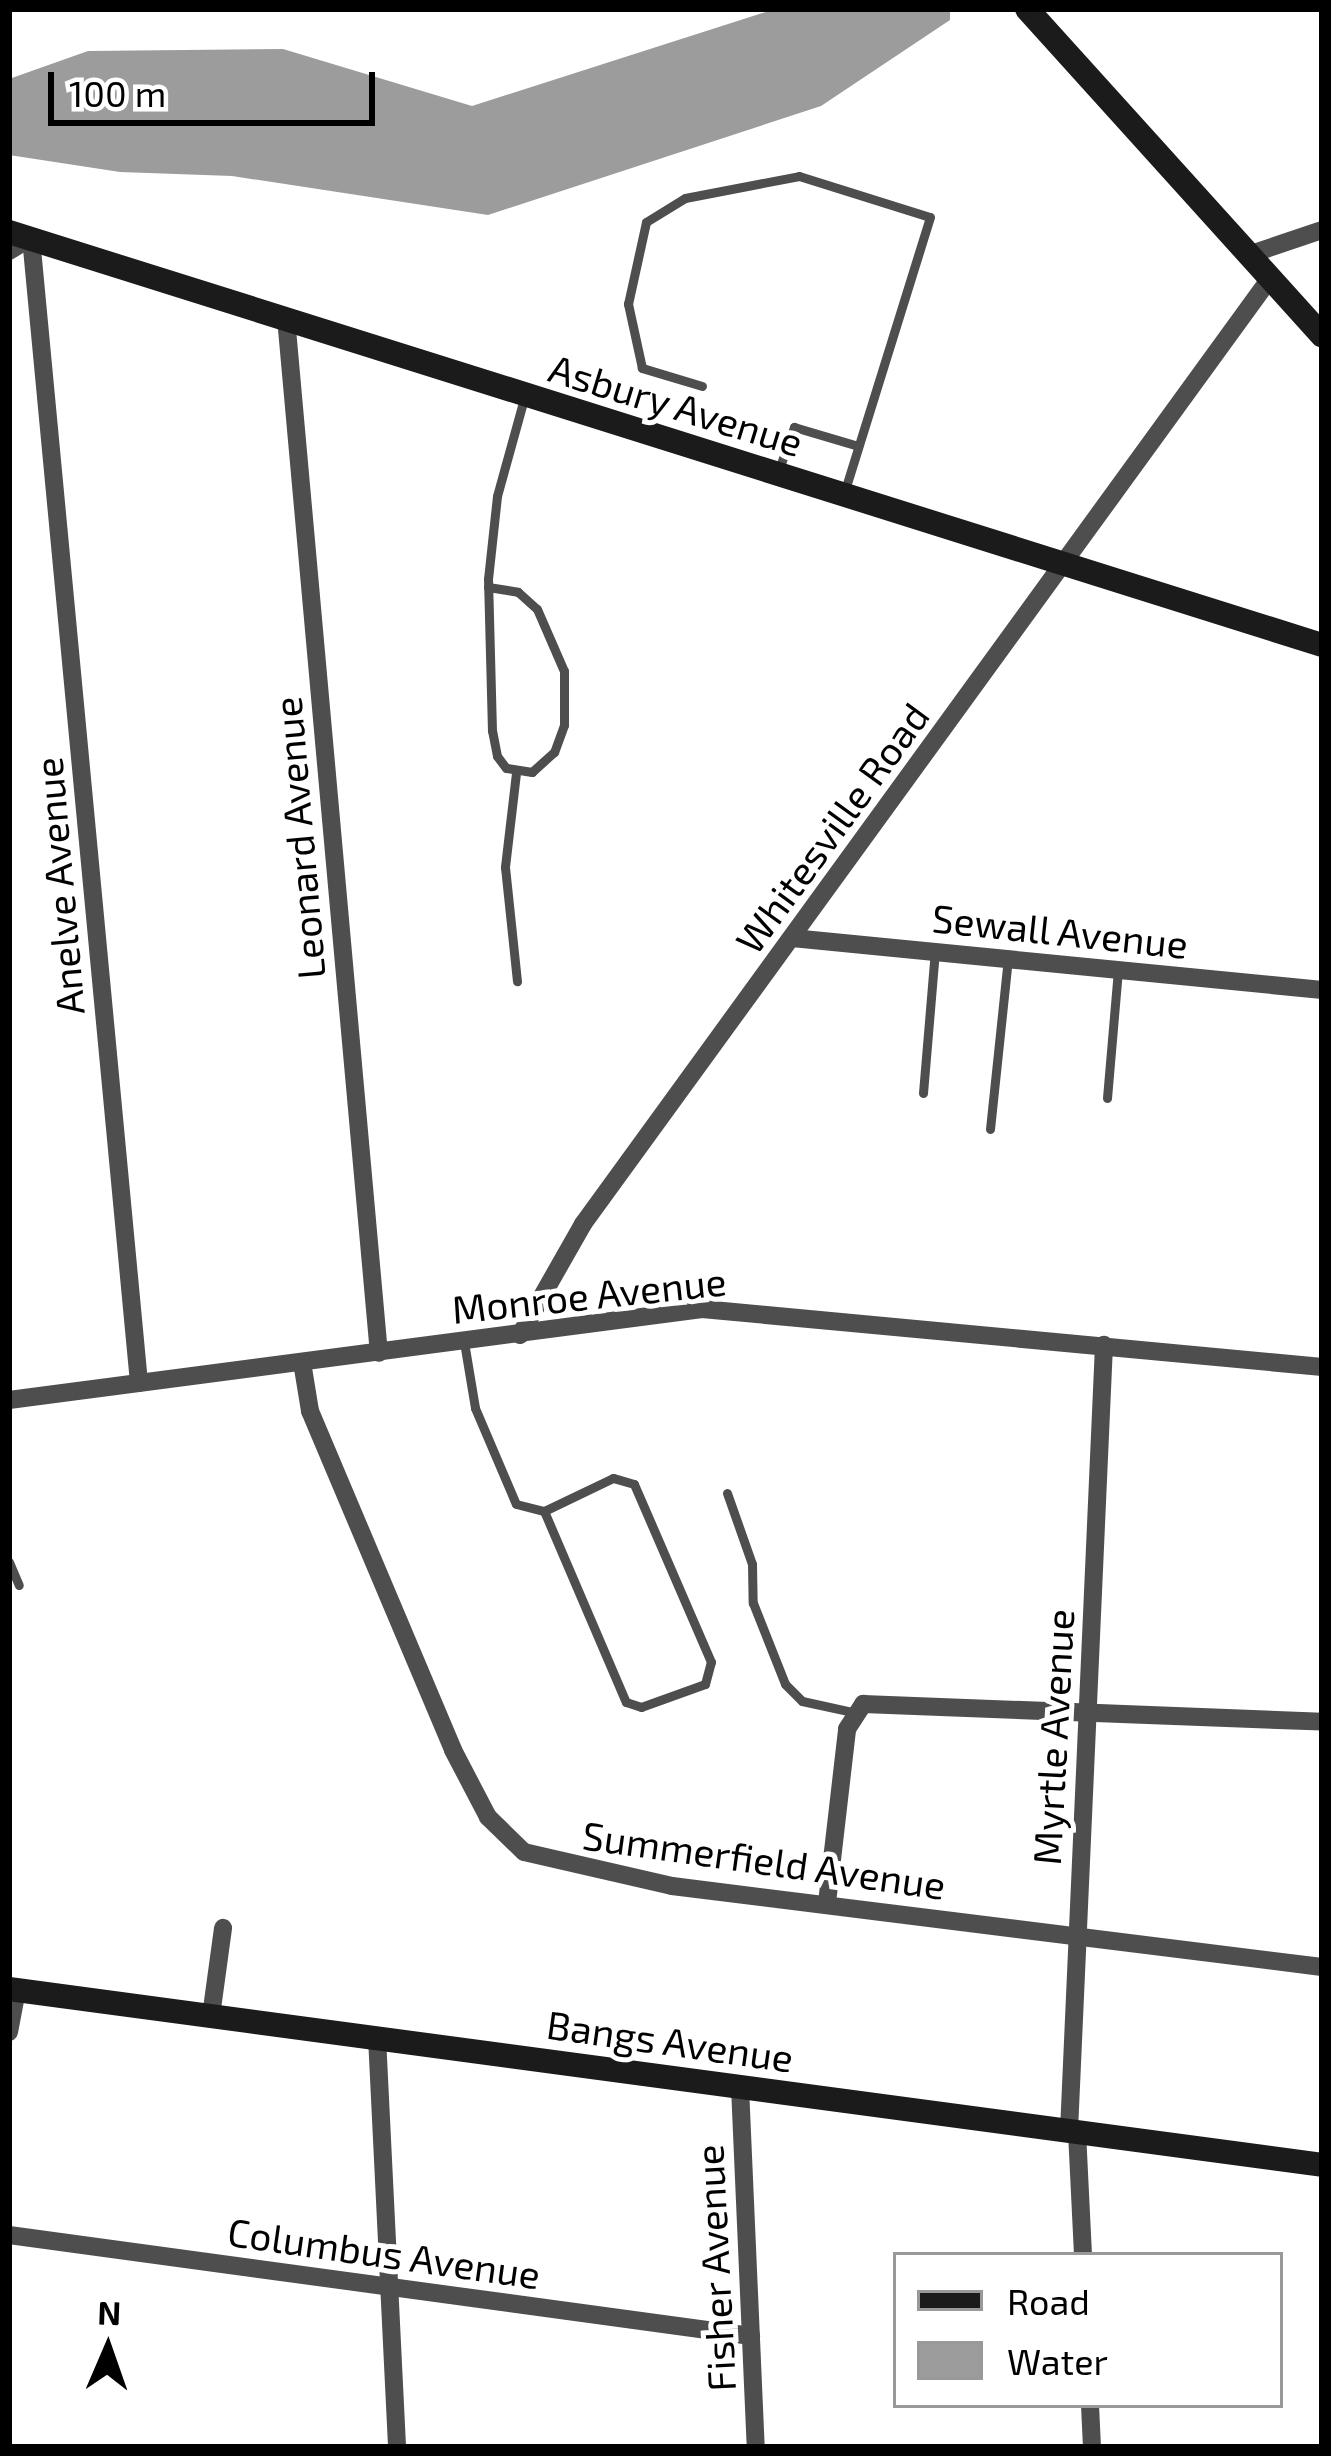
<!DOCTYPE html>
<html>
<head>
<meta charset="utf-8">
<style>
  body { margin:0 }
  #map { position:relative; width:1331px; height:2456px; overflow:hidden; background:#fff; font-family:"Exo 2",sans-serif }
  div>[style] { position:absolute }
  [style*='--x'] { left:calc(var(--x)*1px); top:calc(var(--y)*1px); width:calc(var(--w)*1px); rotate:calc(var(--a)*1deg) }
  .water>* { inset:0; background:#9c9c9c }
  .lane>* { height:9px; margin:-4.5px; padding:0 4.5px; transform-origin:4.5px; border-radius:4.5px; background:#4e4e4e }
  .street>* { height:18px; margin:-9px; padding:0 9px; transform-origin:9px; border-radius:9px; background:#4e4e4e }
  .secondary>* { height:24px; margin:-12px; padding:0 12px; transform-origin:12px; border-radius:12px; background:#1b1b1b }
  span { translate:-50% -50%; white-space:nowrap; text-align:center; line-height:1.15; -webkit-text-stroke:10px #fff; paint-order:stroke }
  .street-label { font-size:39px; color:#000 }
  .frame { position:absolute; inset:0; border:12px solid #000; pointer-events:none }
  .legend { position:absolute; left:893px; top:2252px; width:390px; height:156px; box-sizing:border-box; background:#fff; border:3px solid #999; margin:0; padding:15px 21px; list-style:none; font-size:36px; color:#000 }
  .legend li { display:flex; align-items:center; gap:24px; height:60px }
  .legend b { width:60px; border:3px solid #999 }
  .north { position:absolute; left:48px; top:2288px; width:120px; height:120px; -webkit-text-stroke:9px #fff; paint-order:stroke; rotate:2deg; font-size:33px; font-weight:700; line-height:48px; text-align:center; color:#000 }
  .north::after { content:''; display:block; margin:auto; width:42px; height:54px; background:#000; clip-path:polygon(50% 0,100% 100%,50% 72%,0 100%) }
  .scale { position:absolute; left:48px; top:72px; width:327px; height:54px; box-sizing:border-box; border:6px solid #000; border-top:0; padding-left:15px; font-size:36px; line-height:42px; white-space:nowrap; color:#000; -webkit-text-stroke:9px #fff; paint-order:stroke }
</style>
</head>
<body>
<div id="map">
  <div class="water">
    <i style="clip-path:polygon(775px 9px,950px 9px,950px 20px,821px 106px,488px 215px,232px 176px,120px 172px,9px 155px,9px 79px,88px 51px,283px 49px,472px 106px)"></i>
  </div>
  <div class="lane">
    <i style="--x:702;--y:386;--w:63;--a:-163.3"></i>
    <i style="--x:642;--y:368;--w:66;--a:-102.3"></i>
    <i style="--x:628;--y:304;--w:84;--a:-77.6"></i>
    <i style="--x:646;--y:222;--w:46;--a:-31.6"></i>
    <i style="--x:685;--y:198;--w:116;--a:-10.9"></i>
    <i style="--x:799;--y:176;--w:137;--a:17.4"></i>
    <i style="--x:930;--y:217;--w:286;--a:107.3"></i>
    <i style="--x:778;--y:472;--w:48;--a:-70.4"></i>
    <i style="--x:794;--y:427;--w:67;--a:16.5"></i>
    <i style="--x:488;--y:587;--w:30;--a:9"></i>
    <i style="--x:518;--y:592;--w:25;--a:42"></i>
    <i style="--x:537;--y:609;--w:68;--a:66.5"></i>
    <i style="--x:564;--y:671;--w:54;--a:90"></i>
    <i style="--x:564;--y:725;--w:29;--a:110"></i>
    <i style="--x:554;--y:752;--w:30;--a:138"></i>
    <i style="--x:532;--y:772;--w:26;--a:-171"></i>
    <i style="--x:506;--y:768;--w:15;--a:-127"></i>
    <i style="--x:497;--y:756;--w:25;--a:-101"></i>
    <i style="--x:492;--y:731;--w:152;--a:-91.5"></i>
    <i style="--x:488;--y:579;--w:83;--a:-83.8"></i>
    <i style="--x:497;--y:496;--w:105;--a:-74.5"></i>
    <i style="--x:516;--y:773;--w:95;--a:96.7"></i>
    <i style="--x:505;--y:867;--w:115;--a:84"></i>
    <i style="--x:923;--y:1093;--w:143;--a:-85.2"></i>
    <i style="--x:1107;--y:1098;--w:129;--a:-85.1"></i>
    <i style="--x:990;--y:1129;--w:172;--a:-84"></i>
    <i style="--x:464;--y:1342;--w:67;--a:80.5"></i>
    <i style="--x:475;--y:1408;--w:104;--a:66.9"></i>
    <i style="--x:516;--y:1504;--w:29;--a:14"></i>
    <i style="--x:544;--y:1511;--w:208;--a:66.8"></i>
    <i style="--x:626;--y:1702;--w:16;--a:18"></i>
    <i style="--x:641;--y:1707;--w:68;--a:-19.8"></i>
    <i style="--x:705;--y:1684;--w:23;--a:-75"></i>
    <i style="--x:711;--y:1662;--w:194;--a:-113.4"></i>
    <i style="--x:634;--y:1484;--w:22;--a:-164"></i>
    <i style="--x:613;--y:1478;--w:76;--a:154.4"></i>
    <i style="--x:727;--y:1493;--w:75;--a:70.6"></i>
    <i style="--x:752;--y:1564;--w:39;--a:89"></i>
    <i style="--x:753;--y:1603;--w:87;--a:68.4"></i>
    <i style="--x:785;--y:1684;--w:24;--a:45"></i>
    <i style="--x:802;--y:1701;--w:51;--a:12.4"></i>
    <i style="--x:9;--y:1562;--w:25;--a:67"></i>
  </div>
  <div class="street">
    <i style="--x:9;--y:251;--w:26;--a:-31"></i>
    <i style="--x:31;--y:238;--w:1150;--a:84.61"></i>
    <i style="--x:1251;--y:254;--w:75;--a:-18.7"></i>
    <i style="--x:286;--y:318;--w:1039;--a:84.87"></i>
    <i style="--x:792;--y:938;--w:533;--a:5.6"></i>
    <i style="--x:520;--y:1335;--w:128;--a:-60.4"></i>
    <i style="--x:583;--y:1224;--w:1171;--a:-54"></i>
    <i style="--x:302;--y:1362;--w:50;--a:80.7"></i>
    <i style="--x:310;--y:1411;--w:368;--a:67.1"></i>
    <i style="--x:453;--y:1750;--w:76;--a:62.4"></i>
    <i style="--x:488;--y:1817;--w:50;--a:44.2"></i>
    <i style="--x:524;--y:1852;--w:152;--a:12.9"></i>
    <i style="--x:672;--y:1886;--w:655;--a:7.1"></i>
    <i style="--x:9;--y:1400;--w:699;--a:-7.48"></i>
    <i style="--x:702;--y:1309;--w:623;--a:5.34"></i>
    <i style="--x:827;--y:1903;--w:175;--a:-83.4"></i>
    <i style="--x:847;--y:1729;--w:30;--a:-57"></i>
    <i style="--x:863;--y:1704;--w:459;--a:2.2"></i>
    <i style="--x:211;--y:2016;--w:89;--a:-82.2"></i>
    <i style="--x:9;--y:2032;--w:43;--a:-79.2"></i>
    <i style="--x:377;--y:2037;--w:410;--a:87.2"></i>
    <i style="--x:740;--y:2087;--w:360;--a:87.5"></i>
    <i style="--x:1069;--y:2131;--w:787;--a:-87.45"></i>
    <i style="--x:1077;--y:2132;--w:123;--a:87.2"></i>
    <i style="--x:9;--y:2235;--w:749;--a:7.75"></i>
    <i style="--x:1090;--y:2405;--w:42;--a:87.3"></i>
  </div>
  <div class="secondary">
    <i style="--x:1027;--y:9;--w:440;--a:47.9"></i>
    <i style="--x:9;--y:232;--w:1376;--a:17.46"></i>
    <i style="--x:9;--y:1989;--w:1325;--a:7.63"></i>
  </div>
  <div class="street-label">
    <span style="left:676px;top:405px;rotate:17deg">Asbury Avenue</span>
    <span style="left:832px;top:828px;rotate:-54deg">Whitesville Road</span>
    <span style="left:299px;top:838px;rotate:-95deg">Leonard Avenue</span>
    <span style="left:59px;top:886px;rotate:-95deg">Anelve Avenue</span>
    <span style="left:1060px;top:931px;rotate:6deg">Sewall Avenue</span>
    <span style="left:589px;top:1295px;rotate:-6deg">Monroe Avenue</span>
    <span style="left:1053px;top:1737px;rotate:-87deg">Myrtle Avenue</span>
    <span style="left:764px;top:1860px;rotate:8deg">Summerfield Avenue</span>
    <span style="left:670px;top:2041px;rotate:8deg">Bangs Avenue</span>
    <span style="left:384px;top:2253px;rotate:8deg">Columbus Avenue</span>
    <span style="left:715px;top:2268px;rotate:-93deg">Fisher Avenue</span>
  </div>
  <div class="frame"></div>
  <ul class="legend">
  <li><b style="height:15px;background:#1b1b1b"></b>Road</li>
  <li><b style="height:33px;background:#9c9c9c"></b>Water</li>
  </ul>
  <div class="north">N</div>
  <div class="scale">100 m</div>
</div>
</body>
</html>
